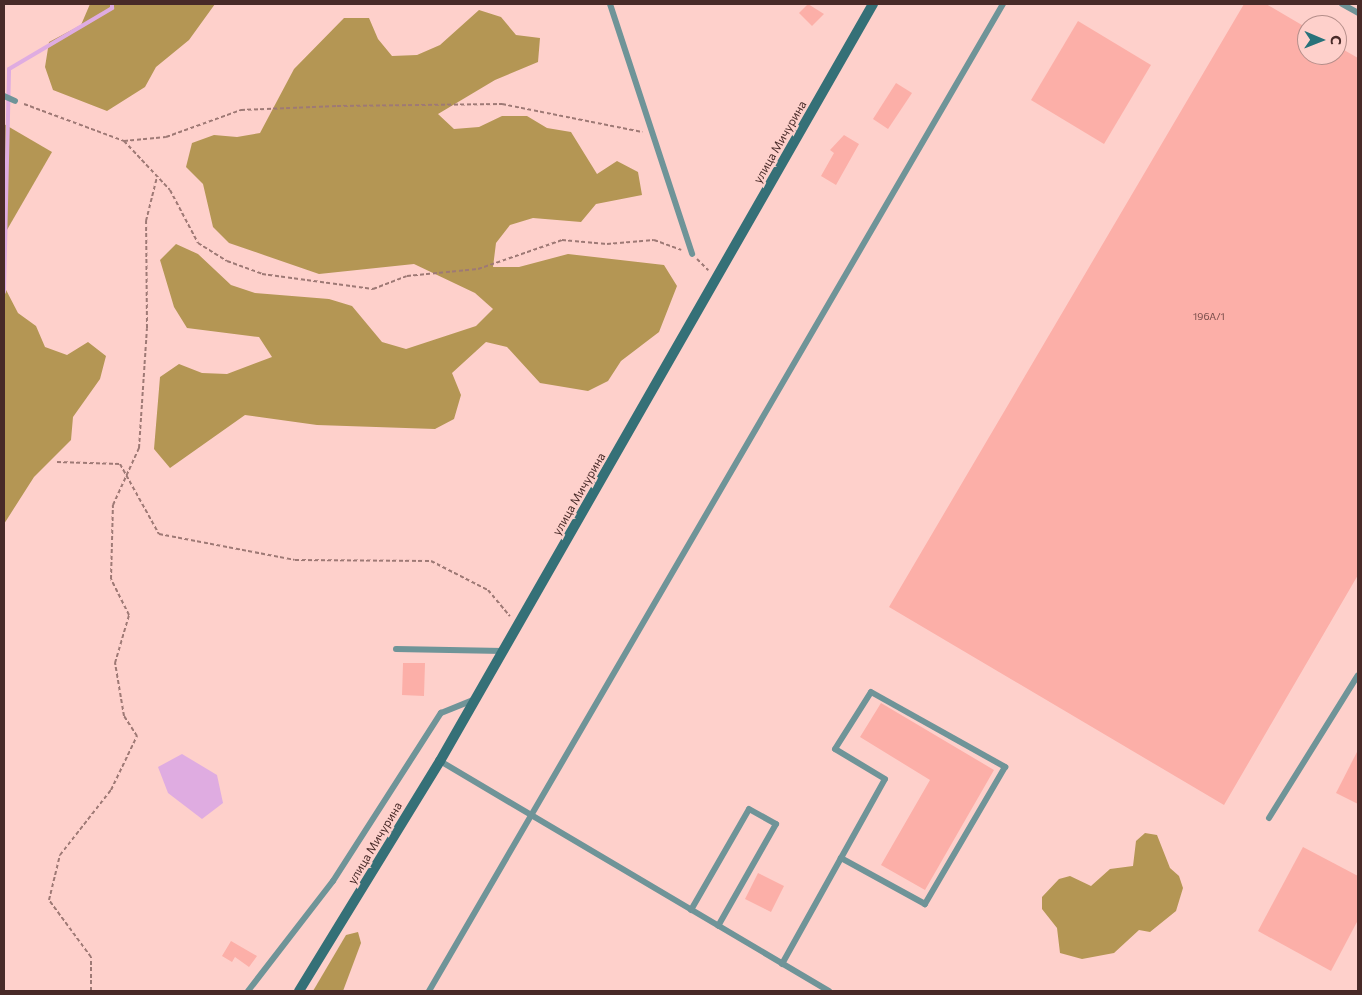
<!DOCTYPE html>
<html>
<head>
<meta charset="utf-8">
<style>
  body { margin:0 }
  #map { position:relative; width:1362px; height:995px; overflow:hidden; background:#fed0cb; font-family:Commissioner,sans-serif }
  div>[style] { position:absolute }
  [style*='--x'] { left:calc(var(--x)*1px); top:calc(var(--y)*1px); width:calc(var(--w)*1px); rotate:calc(var(--a)*1deg) }
  .forest>* { inset:0; background:#b49654 }
  .water>* { inset:0; background:#dface1 }
  .stream>* { height:4px; margin:-2px; padding:0 2px; transform-origin:2px; border-radius:2px; background:#dface1 }
  .building>* { inset:0; background:#fcafa8 }
  .path>* { height:2px; margin-top:-1px; transform-origin:0; background:repeating-linear-gradient(90deg,#9e7975 0 4px,transparent 0 6.5px) }
  .lane>* { height:6px; margin:-3px; padding:0 3px; transform-origin:3px; border-radius:3px; background:#6f9498 }
  .secondary>* { height:10px; margin:-5px; padding:0 5px; transform-origin:5px; border-radius:5px; background:#357077 }
  span { translate:-50% -50%; white-space:nowrap; text-align:center; line-height:1.15; -webkit-text-stroke:4.5px #fed0cb; paint-order:stroke }
  .number-label { font-size:10px; color:#754b48 }
  .number-label span { -webkit-text-stroke-width:0 }
  .street-label { font-size:12px; color:#482a28 }
  .frame { position:absolute; inset:0; border:5px solid #482a28; pointer-events:none }
  .north { position:absolute; left:1297px; top:15px; width:50px; height:50px; box-sizing:border-box; background:#fed0cb; border:1px solid #b58e8a; border-radius:50%; rotate:91deg; font-size:14px; font-weight:700; line-height:20px; text-align:center; color:#482a28 }
  .north::after { content:''; display:block; margin:auto; width:18px; height:22px; background:#28727a; clip-path:polygon(50% 0,100% 100%,50% 72%,0 100%) }
</style>
</head>
<body>
<div id="map">
  <div class="forest">
    <i style="clip-path:polygon(90px 4px,215px 4px,189px 40px,156px 67px,145px 87px,107px 111px,53px 90px,45px 67px,49px 42px,81px 25px)"></i>
    <i style="clip-path:polygon(479px 10px,501px 17px,516px 35px,540px 38px,538px 62px,495px 80px,438px 114px,454px 129px,479px 127px,502px 116px,527px 116px,547px 128px,571px 132px,597px 174px,617px 161px,638px 172px,642px 195px,596px 204px,581px 222px,533px 218px,510px 225px,496px 243px,493px 267px,519px 267px,568px 254px,664px 265px,677px 286px,659px 332px,621px 361px,608px 381px,588px 391px,540px 383px,507px 347px,486px 342px,452px 373px,461px 395px,454px 419px,435px 429px,317px 425px,245px 415px,170px 468px,154px 449px,160px 377px,179px 364px,202px 373px,227px 374px,272px 357px,259px 337px,187px 328px,174px 307px,160px 260px,176px 244px,198px 254px,231px 285px,255px 293px,329px 299px,352px 306px,382px 342px,406px 349px,476px 326px,493px 309px,475px 293px,414px 264px,319px 274px,229px 243px,213px 227px,203px 184px,186px 167px,192px 143px,214px 135px,237px 137px,260px 133px,294px 69px,344px 18px,369px 18px,378px 39px,392px 56px,417px 55px,440px 45px)"></i>
    <i style="clip-path:polygon(4px 124px,52px 152px,4px 235px)"></i>
    <i style="clip-path:polygon(4px 286px,18px 313px,36px 326px,45px 347px,67px 355px,88px 342px,106px 356px,100px 379px,73px 417px,71px 440px,34px 477px,4px 524px)"></i>
    <i style="clip-path:polygon(1145px 833px,1157px 835px,1170px 868px,1179px 876px,1183px 888px,1176px 911px,1150px 932px,1139px 930px,1114px 953px,1082px 959px,1060px 953px,1057px 928px,1042px 909px,1042px 897px,1059px 879px,1070px 876px,1091px 886px,1110px 869px,1133px 866px,1136px 841px)"></i>
    <i style="clip-path:polygon(358px 932px,361px 943px,343px 991px,313px 991px,346px 935px)"></i>
  </div>
  <div class="water">
    <i style="clip-path:polygon(182px 754px,217px 775px,223px 803px,202px 819px,168px 793px,158px 767px)"></i>
  </div>
  <div class="stream">
    <i style="--x:4;--y:292;--w:223;--a:-88.7"></i>
    <i style="--x:9;--y:69;--w:120;--a:-30.6"></i>
    <i style="--x:112;--y:8;--w:4;--a:-90"></i>
  </div>
  <div class="building">
    <i style="clip-path:polygon(808px 4px,824px 14px,812px 26px,799px 13px)"></i>
    <i style="clip-path:polygon(1244px 4px,1266px 4px,1307px 28px,1307px 55px,1337px 55px,1337px 46px,1358px 58px,1358px 575px,1224px 805px,889px 607px)"></i>
    <i style="clip-path:polygon(1078px 21px,1151px 65px,1104px 144px,1031px 100px)"></i>
    <i style="clip-path:polygon(896px 83px,912px 93px,888px 129px,873px 119px)"></i>
    <i style="clip-path:polygon(844px 135px,859px 144px,836px 185px,821px 176px,834px 153px,830px 150px)"></i>
    <i style="clip-path:polygon(403px 663px,425px 663px,424px 696px,402px 695px)"></i>
    <i style="clip-path:polygon(881px 703px,994px 770px,925px 890px,881px 865px,930px 780px,860px 737px)"></i>
    <i style="clip-path:polygon(1358px 750px,1358px 804px,1336px 793px)"></i>
    <i style="clip-path:polygon(1303px 847px,1358px 876px,1358px 920px,1331px 971px,1258px 931px)"></i>
    <i style="clip-path:polygon(758px 873px,784px 886px,771px 912px,745px 899px)"></i>
    <i style="clip-path:polygon(231px 941px,257px 956px,249px 967px,235px 957px,232px 962px,222px 956px)"></i>
  </div>
  <div class="path">
    <i style="--x:24;--y:104;--w:107;--a:20.3"></i>
    <i style="--x:124;--y:141;--w:42;--a:-5.4"></i>
    <i style="--x:166;--y:137;--w:80;--a:-19.8"></i>
    <i style="--x:241;--y:110;--w:96;--a:-2.4"></i>
    <i style="--x:337;--y:106;--w:165;--a:-0.7"></i>
    <i style="--x:502;--y:104;--w:143;--a:11.3"></i>
    <i style="--x:124;--y:141;--w:67;--a:46.8"></i>
    <i style="--x:170;--y:190;--w:60;--a:62.2"></i>
    <i style="--x:198;--y:243;--w:34;--a:32"></i>
    <i style="--x:227;--y:261;--w:37;--a:20"></i>
    <i style="--x:262;--y:274;--w:112;--a:7.7"></i>
    <i style="--x:373;--y:289;--w:36;--a:-21"></i>
    <i style="--x:407;--y:276;--w:71;--a:-5.6"></i>
    <i style="--x:478;--y:269;--w:89;--a:-19"></i>
    <i style="--x:562;--y:240;--w:45;--a:5.1"></i>
    <i style="--x:607;--y:244;--w:47;--a:-4.9"></i>
    <i style="--x:654;--y:240;--w:29;--a:20"></i>
    <i style="--x:697;--y:259;--w:16;--a:45"></i>
    <i style="--x:57;--y:462;--w:63;--a:1.8"></i>
    <i style="--x:120;--y:464;--w:80;--a:60.9"></i>
    <i style="--x:159;--y:534;--w:138;--a:10.8"></i>
    <i style="--x:295;--y:560;--w:136;--a:0.4"></i>
    <i style="--x:431;--y:561;--w:64;--a:27"></i>
    <i style="--x:488;--y:590;--w:34;--a:50"></i>
    <i style="--x:91;--y:991;--w:34;--a:-90"></i>
    <i style="--x:91;--y:957;--w:71;--a:-126.4"></i>
    <i style="--x:49;--y:900;--w:46;--a:-76.3"></i>
    <i style="--x:60;--y:855;--w:83;--a:-51.9"></i>
    <i style="--x:111;--y:790;--w:60;--a:-64.3"></i>
    <i style="--x:137;--y:736;--w:24;--a:-123"></i>
    <i style="--x:124;--y:716;--w:54;--a:-99.6"></i>
    <i style="--x:115;--y:663;--w:50;--a:-73.7"></i>
    <i style="--x:129;--y:615;--w:40;--a:-116.6"></i>
    <i style="--x:111;--y:579;--w:74;--a:-88.5"></i>
    <i style="--x:113;--y:505;--w:63;--a:-65.5"></i>
    <i style="--x:139;--y:448;--w:120;--a:-86.2"></i>
    <i style="--x:147;--y:328;--w:107;--a:-90.5"></i>
    <i style="--x:146;--y:221;--w:45;--a:-76"></i>
  </div>
  <div class="lane">
    <i style="--x:610;--y:4;--w:263;--a:71.8"></i>
    <i style="--x:1342;--y:4;--w:18;--a:29"></i>
    <i style="--x:4;--y:96;--w:12;--a:24"></i>
    <i style="--x:396;--y:649;--w:107;--a:1.1"></i>
    <i style="--x:440;--y:761;--w:452;--a:30.6"></i>
    <i style="--x:1269;--y:818;--w:168;--a:-58.1"></i>
    <i style="--x:691;--y:910;--w:116;--a:-60.1"></i>
    <i style="--x:749;--y:809;--w:31;--a:29"></i>
    <i style="--x:776;--y:824;--w:117;--a:119.6"></i>
    <i style="--x:782;--y:964;--w:121;--a:-60.9"></i>
    <i style="--x:841;--y:858;--w:90;--a:-60.9"></i>
    <i style="--x:885;--y:779;--w:58;--a:-149"></i>
    <i style="--x:835;--y:749;--w:67;--a:-57.7"></i>
    <i style="--x:871;--y:692;--w:154;--a:29.2"></i>
    <i style="--x:1005;--y:767;--w:159;--a:120.3"></i>
    <i style="--x:925;--y:904;--w:96;--a:-151.3"></i>
    <i style="--x:248;--y:991;--w:139;--a:-52.3"></i>
    <i style="--x:333;--y:881;--w:200;--a:-57.3"></i>
    <i style="--x:441;--y:713;--w:37;--a:-22"></i>
    <i style="--x:429;--y:991;--w:1142;--a:-59.82"></i>
  </div>
  <div class="secondary">
    <i style="--x:299;--y:991;--w:270;--a:-58.5"></i>
    <i style="--x:440;--y:761;--w:872;--a:-60.23"></i>
  </div>
  <div class="number-label">
    <span style="left:1209px;top:317px">196А/1</span>
  </div>
  <div class="street-label">
    <span style="left:780px;top:142px;rotate:-60deg">улица Мичурина</span>
    <span style="left:579px;top:494px;rotate:-60deg">улица Мичурина</span>
    <span style="left:375px;top:843px;rotate:-59deg">улица Мичурина</span>
  </div>
  <div class="frame"></div>
  <div class="north">С</div>
</div>
</body>
</html>
